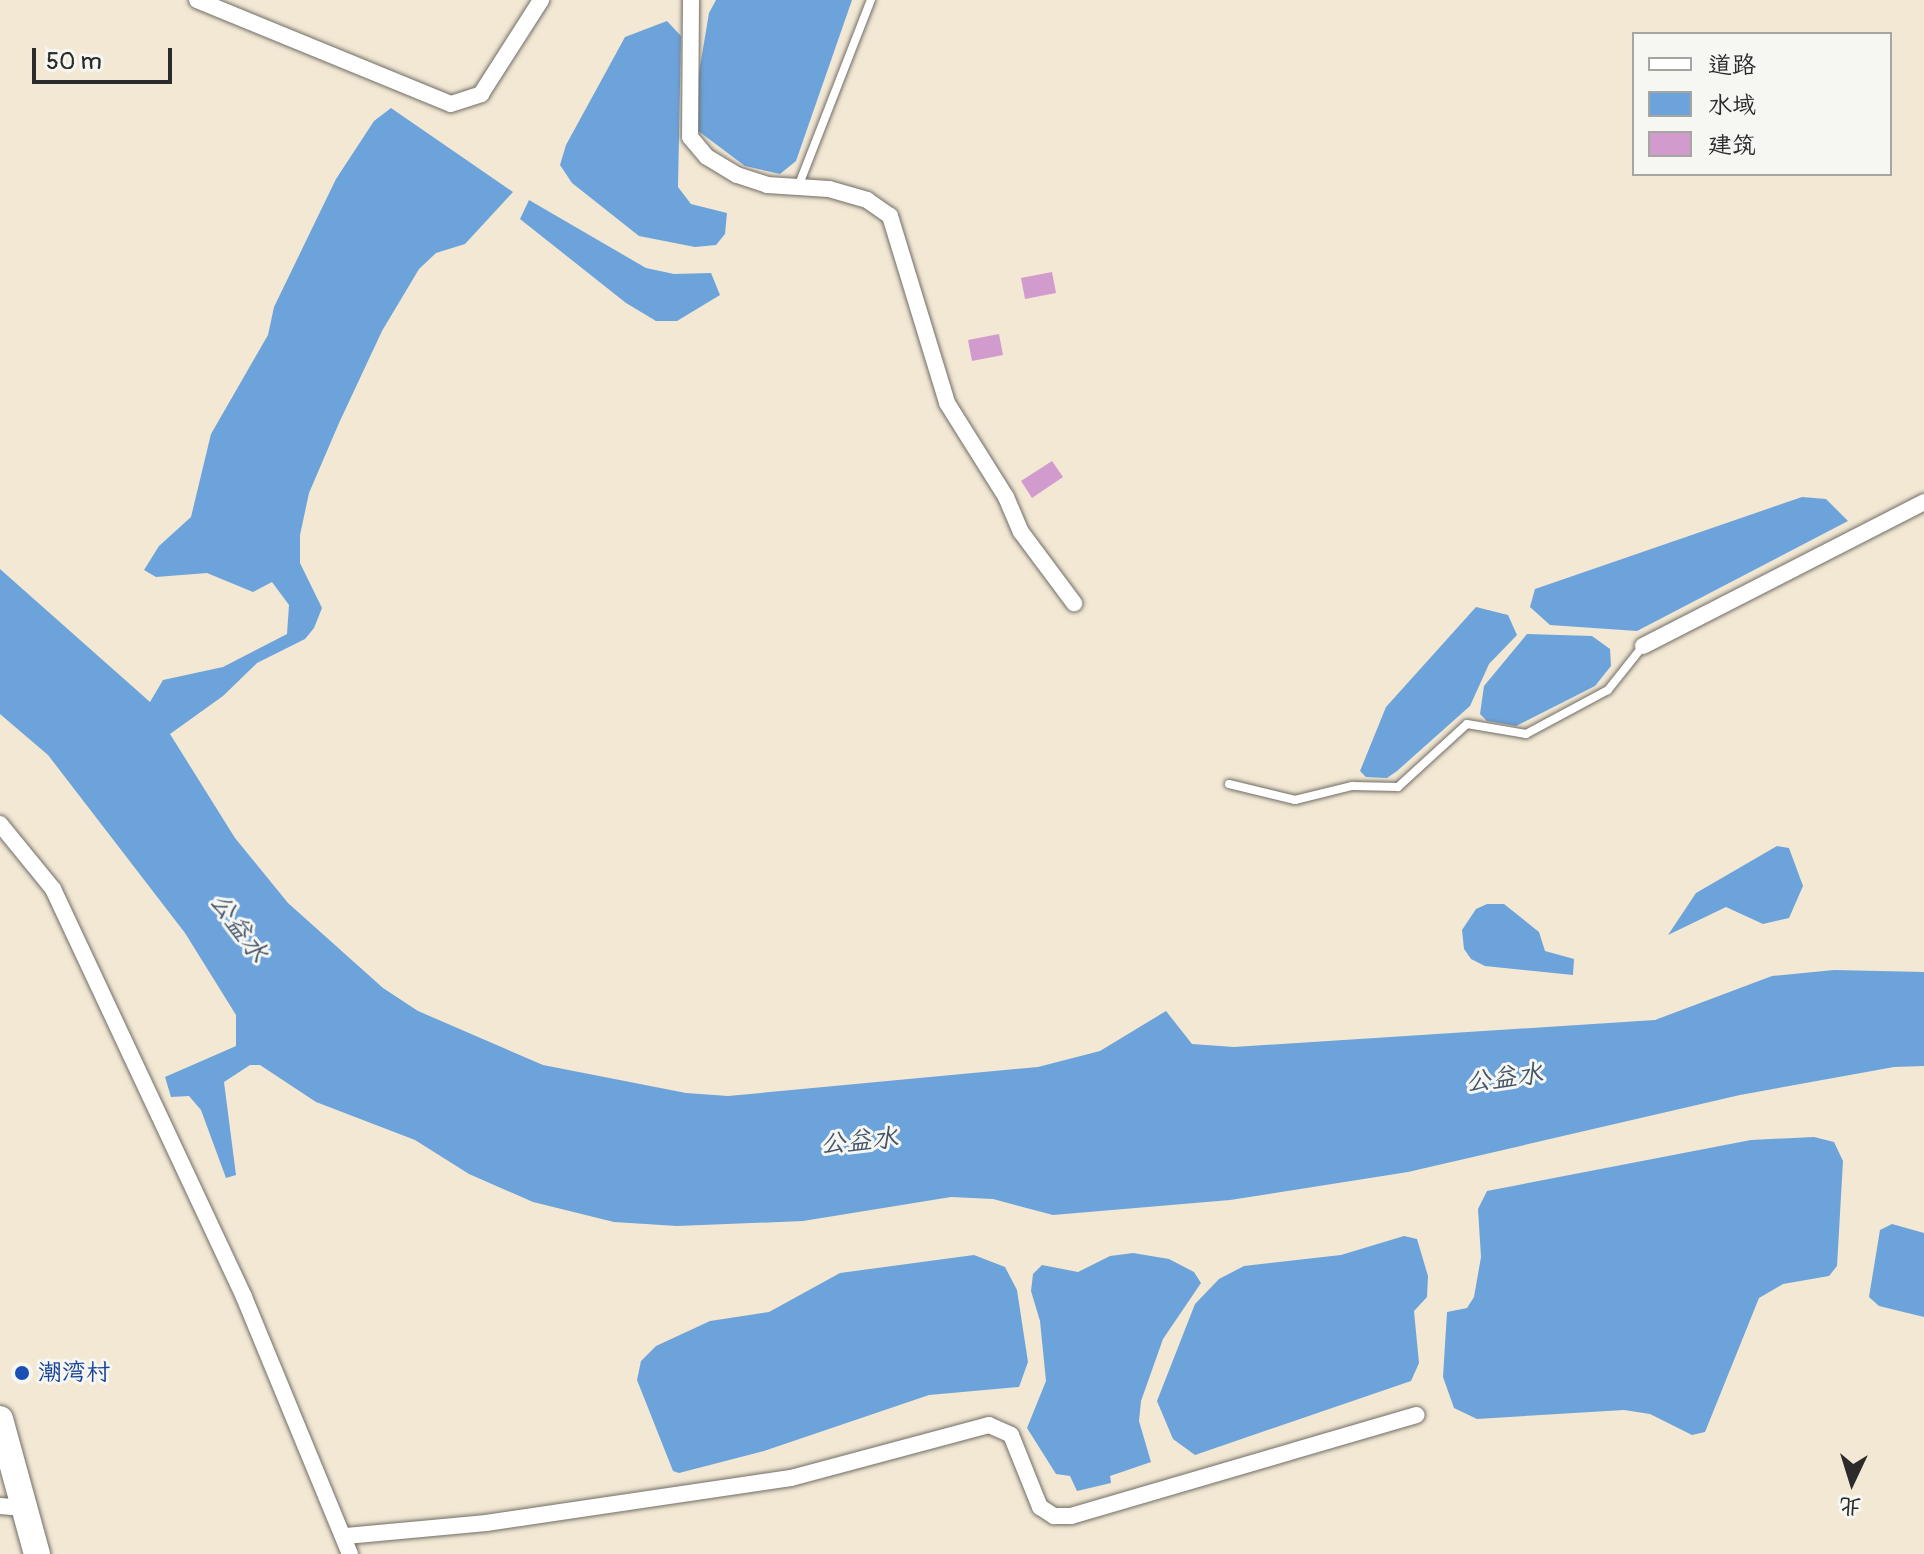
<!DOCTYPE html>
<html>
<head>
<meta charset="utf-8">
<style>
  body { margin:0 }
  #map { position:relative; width:1924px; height:1554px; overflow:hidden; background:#f2e8d4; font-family:Pangolin,"LXGW WenKai TC",sans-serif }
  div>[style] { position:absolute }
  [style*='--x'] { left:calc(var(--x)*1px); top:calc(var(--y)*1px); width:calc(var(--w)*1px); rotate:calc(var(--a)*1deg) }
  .water>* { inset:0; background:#6da3db }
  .building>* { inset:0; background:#d19bce }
  .roads { filter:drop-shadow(0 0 2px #716d66) drop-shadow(0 0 2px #716d66) }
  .service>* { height:8px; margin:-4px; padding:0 4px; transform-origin:4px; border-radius:4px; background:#fff }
  .minor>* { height:16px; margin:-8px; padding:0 8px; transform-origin:8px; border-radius:8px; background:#fff }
  .trunk>* { height:26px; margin:-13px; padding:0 13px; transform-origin:13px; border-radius:13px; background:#fff }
  .dots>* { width:22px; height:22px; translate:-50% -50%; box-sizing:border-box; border:4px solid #f6f6f2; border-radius:50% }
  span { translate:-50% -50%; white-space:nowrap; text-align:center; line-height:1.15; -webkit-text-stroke:6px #f6f6f2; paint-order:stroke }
  .transit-label { font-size:24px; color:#164399 }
  .left { translate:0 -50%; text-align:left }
  .water-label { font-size:26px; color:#425569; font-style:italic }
  .legend { position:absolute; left:1632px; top:32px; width:260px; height:144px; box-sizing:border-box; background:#f6f6f2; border:2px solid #a5a5a2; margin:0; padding:10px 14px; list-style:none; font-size:24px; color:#2b2b2b }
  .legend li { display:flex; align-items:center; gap:16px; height:40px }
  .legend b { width:40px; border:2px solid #a5a5a2 }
  .north { position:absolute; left:1812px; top:1442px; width:80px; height:80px; -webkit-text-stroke:6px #f6f6f2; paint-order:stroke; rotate:184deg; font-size:22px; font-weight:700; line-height:32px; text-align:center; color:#2b2b2b }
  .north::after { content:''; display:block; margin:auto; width:28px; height:36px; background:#2b2b2b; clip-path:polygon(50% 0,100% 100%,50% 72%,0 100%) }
  .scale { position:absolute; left:32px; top:48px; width:140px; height:36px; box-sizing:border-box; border:4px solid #2b2b2b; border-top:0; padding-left:10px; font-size:24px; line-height:28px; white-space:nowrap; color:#2b2b2b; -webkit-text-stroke:6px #f6f6f2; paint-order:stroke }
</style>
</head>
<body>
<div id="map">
  <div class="water">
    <i style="clip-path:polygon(716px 0,852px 0,796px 161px,780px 174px,745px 166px,697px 130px,694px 102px,709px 13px)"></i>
    <i style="clip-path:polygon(667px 21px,681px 36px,678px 187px,691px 204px,727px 213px,725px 234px,716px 245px,695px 247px,639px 236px,572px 183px,560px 165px,566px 145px,625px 37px)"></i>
    <i style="clip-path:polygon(391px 108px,513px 192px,465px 244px,436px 253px,419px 269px,382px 331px,339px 423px,309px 493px,300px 535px,300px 563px,322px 608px,314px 628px,305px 639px,257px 663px,223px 696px,170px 734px,235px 838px,288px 903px,383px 988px,418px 1011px,543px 1065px,686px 1093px,728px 1096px,1038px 1067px,1100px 1051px,1166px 1011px,1192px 1044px,1234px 1047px,1655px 1020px,1772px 976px,1834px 970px,1924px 972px,1924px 1066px,1894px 1067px,1740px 1095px,1408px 1172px,1230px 1200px,1053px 1215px,993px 1199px,951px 1197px,803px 1221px,677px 1226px,614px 1222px,533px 1202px,469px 1174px,415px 1140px,316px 1102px,260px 1065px,250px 1065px,224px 1082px,236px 1175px,226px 1178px,201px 1110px,189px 1096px,171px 1097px,165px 1077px,236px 1046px,236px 1015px,185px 933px,48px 755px,0 714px,0 569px,150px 702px,163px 680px,223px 667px,287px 634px,289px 605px,272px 582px,253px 592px,207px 573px,156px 577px,144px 570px,159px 546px,191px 517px,211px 434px,268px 335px,274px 307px,336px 179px,374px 121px)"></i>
    <i style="clip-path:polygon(529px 200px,646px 268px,674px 274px,711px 273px,720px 295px,677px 321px,656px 321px,626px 303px,520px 219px)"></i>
    <i style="clip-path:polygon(1802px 497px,1826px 499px,1848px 521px,1637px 631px,1550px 625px,1530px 607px,1535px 589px)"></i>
    <i style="clip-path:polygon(1476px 607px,1508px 615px,1517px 635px,1489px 664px,1470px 706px,1397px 771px,1387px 778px,1366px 777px,1360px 771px,1386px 707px)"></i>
    <i style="clip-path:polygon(1527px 634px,1592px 636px,1610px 649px,1611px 666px,1595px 686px,1516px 726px,1487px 721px,1480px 714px,1484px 686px)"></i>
    <i style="clip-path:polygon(1777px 846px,1789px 848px,1803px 886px,1789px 918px,1763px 924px,1726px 907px,1668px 935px,1696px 893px)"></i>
    <i style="clip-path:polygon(1487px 904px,1504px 904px,1539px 932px,1545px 951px,1574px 959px,1573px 975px,1485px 966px,1471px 959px,1464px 949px,1462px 930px,1476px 909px)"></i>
    <i style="clip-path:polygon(1814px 1137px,1834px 1142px,1843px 1161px,1837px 1266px,1829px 1276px,1783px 1284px,1759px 1298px,1705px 1432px,1692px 1435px,1650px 1414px,1624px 1410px,1477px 1419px,1454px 1408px,1443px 1377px,1447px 1312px,1467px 1308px,1474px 1297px,1481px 1257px,1478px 1209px,1487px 1191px,1751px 1140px)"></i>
    <i style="clip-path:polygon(1892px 1224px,1924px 1233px,1924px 1317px,1879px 1306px,1869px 1297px,1880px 1230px)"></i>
    <i style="clip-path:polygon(1404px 1236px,1417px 1239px,1428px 1276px,1427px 1297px,1414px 1311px,1419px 1363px,1411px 1381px,1195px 1455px,1173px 1439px,1157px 1401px,1195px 1304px,1219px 1279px,1244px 1266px,1341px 1255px)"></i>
    <i style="clip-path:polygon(1133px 1253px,1169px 1259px,1194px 1272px,1201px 1283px,1163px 1339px,1141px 1401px,1139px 1421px,1151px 1462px,1110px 1476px,1111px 1483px,1077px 1491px,1070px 1476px,1056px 1474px,1027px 1428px,1046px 1381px,1040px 1321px,1031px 1291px,1033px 1274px,1042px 1265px,1078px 1272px,1110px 1256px)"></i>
    <i style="clip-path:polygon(974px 1255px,1005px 1267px,1017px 1290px,1028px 1362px,1019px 1387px,929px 1395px,764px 1451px,679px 1473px,673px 1471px,637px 1380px,641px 1361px,656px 1346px,710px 1321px,769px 1312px,840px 1273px)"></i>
  </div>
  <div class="building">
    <i style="clip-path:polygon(1052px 272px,1056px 293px,1025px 299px,1021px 278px)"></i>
    <i style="clip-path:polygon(999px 334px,1003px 355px,972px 361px,968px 340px)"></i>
    <i style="clip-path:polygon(1052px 461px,1063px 477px,1032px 498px,1021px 481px)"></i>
  </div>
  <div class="roads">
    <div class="service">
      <i style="--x:798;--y:187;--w:201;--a:-68.7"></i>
      <i style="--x:1229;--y:784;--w:68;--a:13.6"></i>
      <i style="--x:1295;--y:800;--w:59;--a:-13.8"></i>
      <i style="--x:1352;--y:786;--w:46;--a:1.2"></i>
      <i style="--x:1398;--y:787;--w:93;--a:-42.4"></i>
      <i style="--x:1467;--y:724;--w:60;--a:9.6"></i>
      <i style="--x:1526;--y:734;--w:93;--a:-28.2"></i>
      <i style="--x:1608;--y:690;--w:56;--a:-51.5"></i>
    </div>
    <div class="minor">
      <i style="--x:197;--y:0;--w:274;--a:22.3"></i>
      <i style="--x:451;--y:104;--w:32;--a:-18"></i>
      <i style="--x:481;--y:94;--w:112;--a:-57.4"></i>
      <i style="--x:691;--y:0;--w:137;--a:90.4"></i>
      <i style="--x:690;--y:137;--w:26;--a:50"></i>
      <i style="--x:707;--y:157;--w:35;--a:31"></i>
      <i style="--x:737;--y:175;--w:32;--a:18"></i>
      <i style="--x:767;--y:185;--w:62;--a:3.7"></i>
      <i style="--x:829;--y:189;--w:40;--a:16"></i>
      <i style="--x:867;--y:200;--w:28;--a:35"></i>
      <i style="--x:890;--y:216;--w:195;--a:73"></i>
      <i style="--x:947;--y:403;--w:111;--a:57.9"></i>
      <i style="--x:1006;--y:497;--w:38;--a:67"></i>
      <i style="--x:1021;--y:532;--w:89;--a:53.3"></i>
      <i style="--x:1643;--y:646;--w:316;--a:-27.1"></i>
      <i style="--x:0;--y:824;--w:84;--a:50.8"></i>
      <i style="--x:53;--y:889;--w:450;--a:64.9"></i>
      <i style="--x:244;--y:1297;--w:278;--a:67.6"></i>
      <i style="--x:0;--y:1506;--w:24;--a:5"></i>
      <i style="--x:346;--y:1536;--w:141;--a:-5.3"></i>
      <i style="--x:486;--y:1523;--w:308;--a:-8.4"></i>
      <i style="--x:791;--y:1478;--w:205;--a:-15"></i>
      <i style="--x:989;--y:1425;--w:24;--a:24"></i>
      <i style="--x:1011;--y:1435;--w:78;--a:68.1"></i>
      <i style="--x:1040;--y:1507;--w:17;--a:33"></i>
      <i style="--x:1054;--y:1516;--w:17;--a:0"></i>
      <i style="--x:1071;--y:1516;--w:360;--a:-16.3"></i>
    </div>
    <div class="trunk">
      <i style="--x:0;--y:1419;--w:140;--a:74.7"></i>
    </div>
  </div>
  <div class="dots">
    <i style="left:22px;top:1373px;background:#1a4fb4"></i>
  </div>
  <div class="transit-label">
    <span class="left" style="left:38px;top:1373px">潮湾村</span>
  </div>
  <div class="water-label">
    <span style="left:238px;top:928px;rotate:54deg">公益水</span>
    <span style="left:1504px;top:1079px;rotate:-7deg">公益水</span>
    <span style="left:859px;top:1142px;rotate:-5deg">公益水</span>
  </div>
  <ul class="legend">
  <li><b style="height:10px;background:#fff"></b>道路</li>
  <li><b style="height:22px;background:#6da3db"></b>水域</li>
  <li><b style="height:22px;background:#d19bce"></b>建筑</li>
  </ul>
  <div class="north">北</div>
  <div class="scale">50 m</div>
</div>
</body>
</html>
